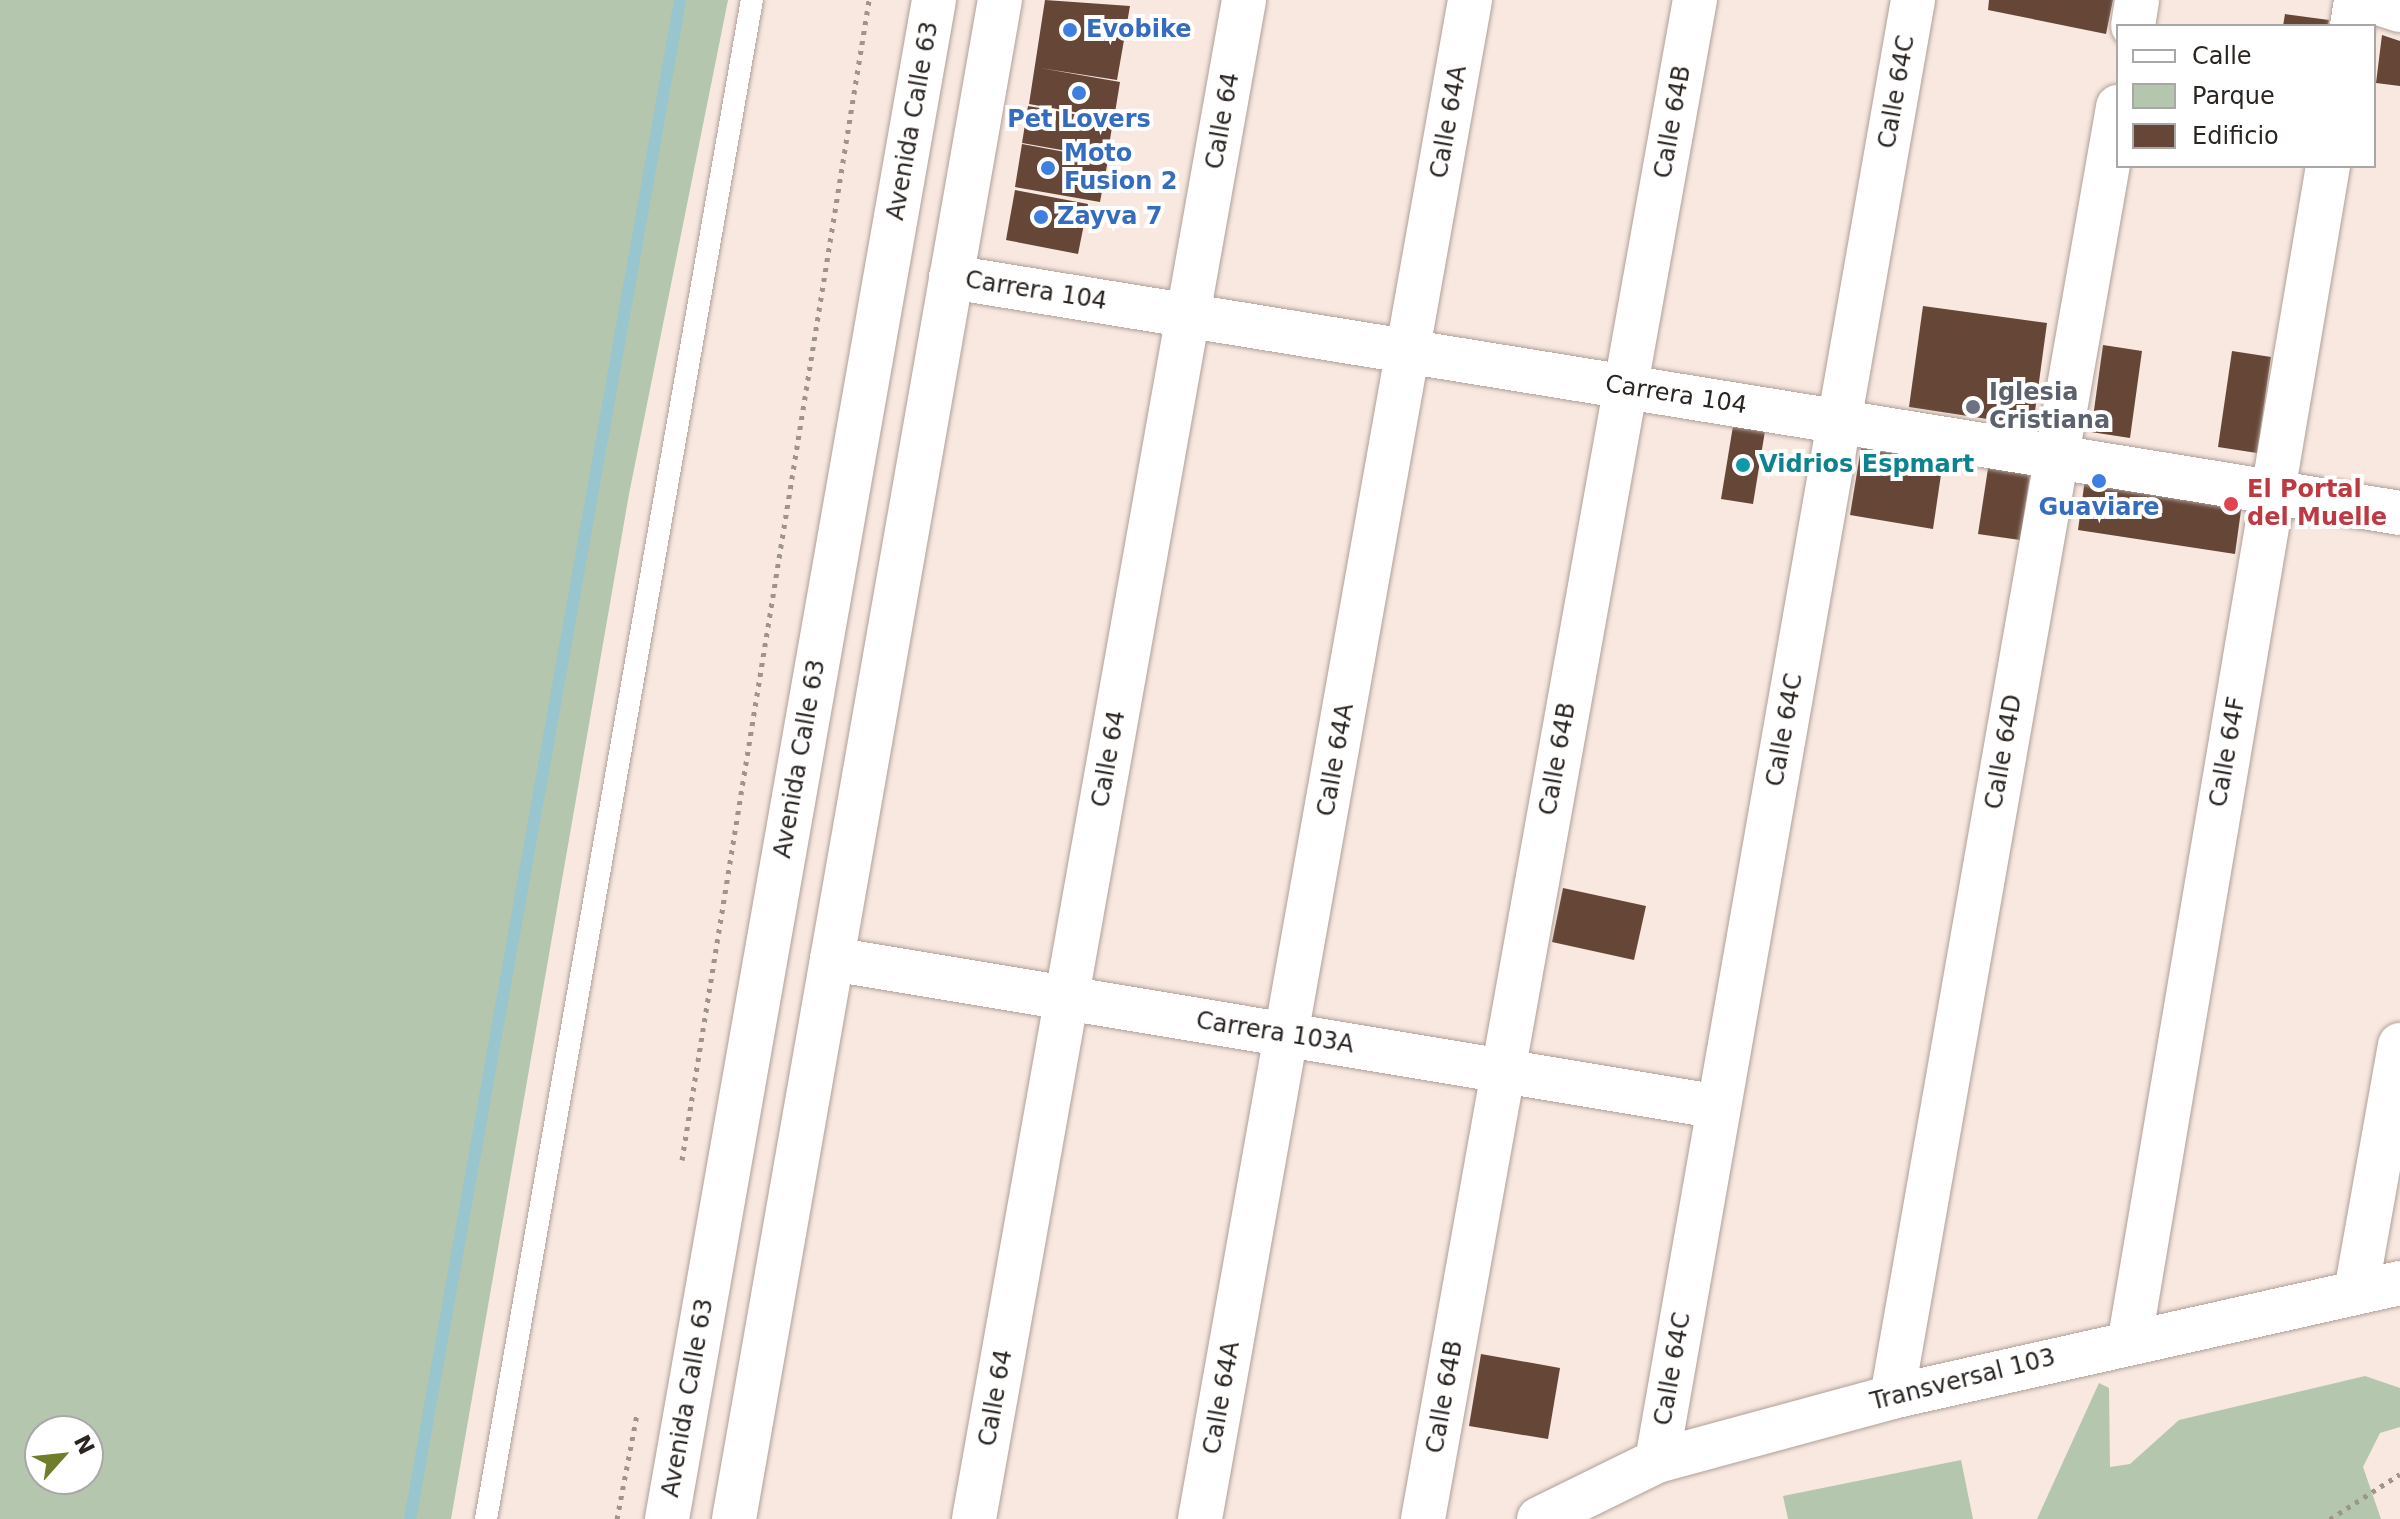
<!DOCTYPE html>
<html>
<head>
<meta charset="utf-8">
<style>
  body { margin:0 }
  #map { position:relative; width:2400px; height:1519px; overflow:hidden; background:#f8e8e0; font-family:"DejaVu Sans",sans-serif }
  div>[style] { position:absolute }
  [style*='--x'] { left:calc(var(--x)*1px); top:calc(var(--y)*1px); width:calc(var(--w)*1px); rotate:calc(var(--a)*1deg) }
  .green>* { inset:0; background:#b4c6ae }
  .stream>* { height:12px; margin:-6px; padding:0 6px; transform-origin:6px; border-radius:6px; background:#98c5ce }
  .building>* { inset:0; background:#654637 }
  .path>* { height:5px; margin-top:-2.5px; transform-origin:0; background:repeating-linear-gradient(90deg,#9e938d 0 4px,transparent 0 10px) }
  .roads { filter:drop-shadow(0 0 2px #afa098) drop-shadow(0 0 2px #afa098) }
  .service>* { height:22px; margin:-11px; padding:0 11px; transform-origin:11px; border-radius:11px; background:#fff }
  .minor>* { height:44px; margin:-22px; padding:0 22px; transform-origin:22px; border-radius:22px; background:#fff }
  .tertiary>* { height:44px; margin:-22px; padding:0 22px; transform-origin:22px; border-radius:22px; background:#fff }
  .secondary>* { height:44px; margin:-22px; padding:0 22px; transform-origin:22px; border-radius:22px; background:#fff }
  .dots>* { width:22px; height:22px; translate:-50% -50%; box-sizing:border-box; border:4px solid #fff; border-radius:50% }
  span { translate:-50% -50%; white-space:nowrap; text-align:center; line-height:1.15; -webkit-text-stroke:8px #fff; paint-order:stroke }
  .shop-label { font-size:24px; color:#366cbe; font-weight:700 }
  .left { translate:0 -50%; text-align:left }
  .street-label { font-size:24px; color:#2b2522 }
  .worship-label { font-size:24px; color:#5b616d; font-weight:700 }
  .culture-label { font-size:24px; color:#0d838f; font-weight:700 }
  .health-label { font-size:24px; color:#be3a42; font-weight:700 }
  .legend { position:absolute; left:2116px; top:24px; width:260px; height:144px; box-sizing:border-box; background:#fff; border:2px solid #aaa8a7; margin:0; padding:10px 14px; list-style:none; font-size:24px; color:#2b2522 }
  .legend li { display:flex; align-items:center; gap:16px; height:40px }
  .legend b { width:40px; border:2px solid #aaa8a7 }
  .north { position:absolute; left:24px; top:1415px; width:80px; height:80px; box-sizing:border-box; background:#fff; border:2px solid #aaa8a7; border-radius:50%; rotate:63deg; font-size:22px; font-weight:700; line-height:32px; text-align:center; color:#2b2522 }
  .north::after { content:''; display:block; margin:auto; width:28px; height:36px; background:#707e2b; clip-path:polygon(50% 0,100% 100%,50% 72%,0 100%) }
</style>
</head>
<body>
<div id="map">
  <div class="green">
    <i style="clip-path:polygon(evenodd,0 0,728px 0,629px 494px,451px 1519px,0 1519px,0 0,40px 1431px,88px 1431px,88px 1479px,40px 1479px,40px 1431px)"></i>
    <i style="clip-path:polygon(2365px 1376px,2400px 1388px,2400px 1427px,2380px 1433px,2363px 1467px,2381px 1519px,2037px 1519px,2099px 1383px,2109px 1388px,2110px 1467px,2130px 1464px,2179px 1420px)"></i>
    <i style="clip-path:polygon(1961px 1460px,1973px 1519px,1788px 1519px,1783px 1496px)"></i>
  </div>
  <div class="stream">
    <i style="--x:410;--y:1519;--w:1543;--a:-79.92"></i>
  </div>
  <div class="building">
    <i style="clip-path:polygon(1045px 0,1130px 6px,1117px 80px,1040px 68px,1120px 82px,1114px 119px,1029px 104px)"></i>
    <i style="clip-path:polygon(1989px 0,2113px 0,2106px 34px,1988px 10px)"></i>
    <i style="clip-path:polygon(2285px 14px,2329px 20px,2328px 26px,2283px 26px)"></i>
    <i style="clip-path:polygon(2382px 35px,2400px 41px,2400px 86px,2376px 83px)"></i>
    <i style="clip-path:polygon(1028px 106px,1113px 121px,1107px 158px,1022px 143px)"></i>
    <i style="clip-path:polygon(1022px 144px,1108px 160px,1100px 202px,1015px 187px)"></i>
    <i style="clip-path:polygon(1015px 190px,1088px 204px,1078px 254px,1006px 240px)"></i>
    <i style="clip-path:polygon(1923px 306px,2047px 323px,2033px 426px,1909px 407px)"></i>
    <i style="clip-path:polygon(2103px 345px,2142px 351px,2130px 438px,2091px 432px)"></i>
    <i style="clip-path:polygon(2232px 351px,2271px 357px,2257px 453px,2218px 447px)"></i>
    <i style="clip-path:polygon(1733px 426px,1765px 431px,1753px 504px,1721px 499px)"></i>
    <i style="clip-path:polygon(1861px 448px,1943px 461px,1933px 529px,1850px 515px)"></i>
    <i style="clip-path:polygon(1989px 462px,2031px 469px,2020px 540px,1978px 534px)"></i>
    <i style="clip-path:polygon(2086px 472px,2243px 496px,2235px 554px,2078px 530px)"></i>
    <i style="clip-path:polygon(1563px 888px,1646px 906px,1634px 960px,1552px 942px)"></i>
    <i style="clip-path:polygon(1481px 1354px,1560px 1368px,1548px 1439px,1469px 1426px)"></i>
  </div>
  <div class="path">
    <i style="--x:682;--y:1160;--w:1175;--a:-80.84"></i>
    <i style="--x:617;--y:1519;--w:107;--a:-79.2"></i>
    <i style="--x:2330;--y:1519;--w:83;--a:-32.7"></i>
  </div>
  <div class="roads">
    <div class="service">
      <i style="--x:486;--y:1519;--w:1542;--a:-80.07"></i>
    </div>
    <div class="minor">
      <i style="--x:2133;--y:26;--w:26;--a:-81"></i>
      <i style="--x:2352;--y:26;--w:26;--a:-81"></i>
      <i style="--x:951;--y:277;--w:1468;--a:9.25"></i>
      <i style="--x:832;--y:959;--w:899;--a:9.47"></i>
      <i style="--x:2356;--y:1292;--w:251;--a:-79.9"></i>
      <i style="--x:2130;--y:1339;--w:1190;--a:-80.42"></i>
      <i style="--x:1892;--y:1397;--w:1310;--a:-80.06"></i>
      <i style="--x:1657;--y:1461;--w:1483;--a:-80.06"></i>
      <i style="--x:974;--y:1519;--w:1543;--a:-79.92"></i>
      <i style="--x:1200;--y:1519;--w:1543;--a:-79.92"></i>
      <i style="--x:1423;--y:1519;--w:1543;--a:-79.85"></i>
      <i style="--x:1539;--y:1519;--w:131;--a:-26.2"></i>
      <i style="--x:1657;--y:1461;--w:244;--a:-15.2"></i>
      <i style="--x:1892;--y:1397;--w:521;--a:-12.65"></i>
    </div>
    <div class="tertiary">
      <i style="--x:2369;--y:0;--w:33;--a:18"></i>
    </div>
    <div class="secondary">
      <i style="--x:667;--y:1519;--w:1542;--a:-80.03"></i>
      <i style="--x:734;--y:1519;--w:1542;--a:-80.07"></i>
    </div>
  </div>
  <div class="dots">
    <i style="left:1070px;top:30px;background:#3f7fe0"></i>
    <i style="left:1079px;top:93px;background:#3f7fe0"></i>
    <i style="left:1048px;top:168px;background:#3f7fe0"></i>
    <i style="left:1041px;top:217px;background:#3f7fe0"></i>
    <i style="left:1973px;top:407px;background:#6b7280"></i>
    <i style="left:1743px;top:465px;background:#0f9aa8"></i>
    <i style="left:2099px;top:481px;background:#3f7fe0"></i>
    <i style="left:2231px;top:504px;background:#e0444e"></i>
  </div>
  <div class="shop-label">
    <span class="left" style="left:1086px;top:30px">Evobike</span>
    <span style="left:1079px;top:120px">Pet Lovers</span>
    <span class="left" style="left:1064px;top:168px">Moto<br>Fusion 2</span>
    <span class="left" style="left:1057px;top:217px">Zayva 7</span>
    <span style="left:2099px;top:508px">Guaviare</span>
  </div>
  <div class="street-label">
    <span style="left:1897px;top:92px;rotate:-80deg">Calle 64C</span>
    <span style="left:913px;top:121px;rotate:-80deg">Avenida Calle 63</span>
    <span style="left:1223px;top:121px;rotate:-80deg">Calle 64</span>
    <span style="left:1449px;top:122px;rotate:-80deg">Calle 64A</span>
    <span style="left:1673px;top:122px;rotate:-80deg">Calle 64B</span>
    <span style="left:1036px;top:291px;rotate:9deg">Carrera 104</span>
    <span style="left:1676px;top:395px;rotate:9deg">Carrera 104</span>
    <span style="left:1785px;top:730px;rotate:-80deg">Calle 64C</span>
    <span style="left:2004px;top:752px;rotate:-80deg">Calle 64D</span>
    <span style="left:2228px;top:752px;rotate:-80deg">Calle 64F</span>
    <span style="left:800px;top:759px;rotate:-80deg">Avenida Calle 63</span>
    <span style="left:1109px;top:759px;rotate:-80deg">Calle 64</span>
    <span style="left:1558px;top:759px;rotate:-80deg">Calle 64B</span>
    <span style="left:1336px;top:760px;rotate:-80deg">Calle 64A</span>
    <span style="left:1275px;top:1033px;rotate:9deg">Carrera 103A</span>
    <span style="left:1673px;top:1369px;rotate:-80deg">Calle 64C</span>
    <span style="left:1963px;top:1380px;rotate:-14deg">Transversal 103</span>
    <span style="left:1445px;top:1397px;rotate:-80deg">Calle 64B</span>
    <span style="left:688px;top:1398px;rotate:-80deg">Avenida Calle 63</span>
    <span style="left:996px;top:1398px;rotate:-80deg">Calle 64</span>
    <span style="left:1222px;top:1398px;rotate:-80deg">Calle 64A</span>
  </div>
  <div class="worship-label">
    <span class="left" style="left:1989px;top:407px">Iglesia<br>Cristiana</span>
  </div>
  <div class="culture-label">
    <span class="left" style="left:1759px;top:465px">Vidrios Espmart</span>
  </div>
  <div class="health-label">
    <span class="left" style="left:2247px;top:504px">El Portal<br>del Muelle</span>
  </div>
  <ul class="legend">
  <li><b style="height:10px;background:#fff"></b>Calle</li>
  <li><b style="height:22px;background:#b4c6ae"></b>Parque</li>
  <li><b style="height:22px;background:#654637"></b>Edificio</li>
  </ul>
  <div class="north">N</div>
</div>
</body>
</html>
